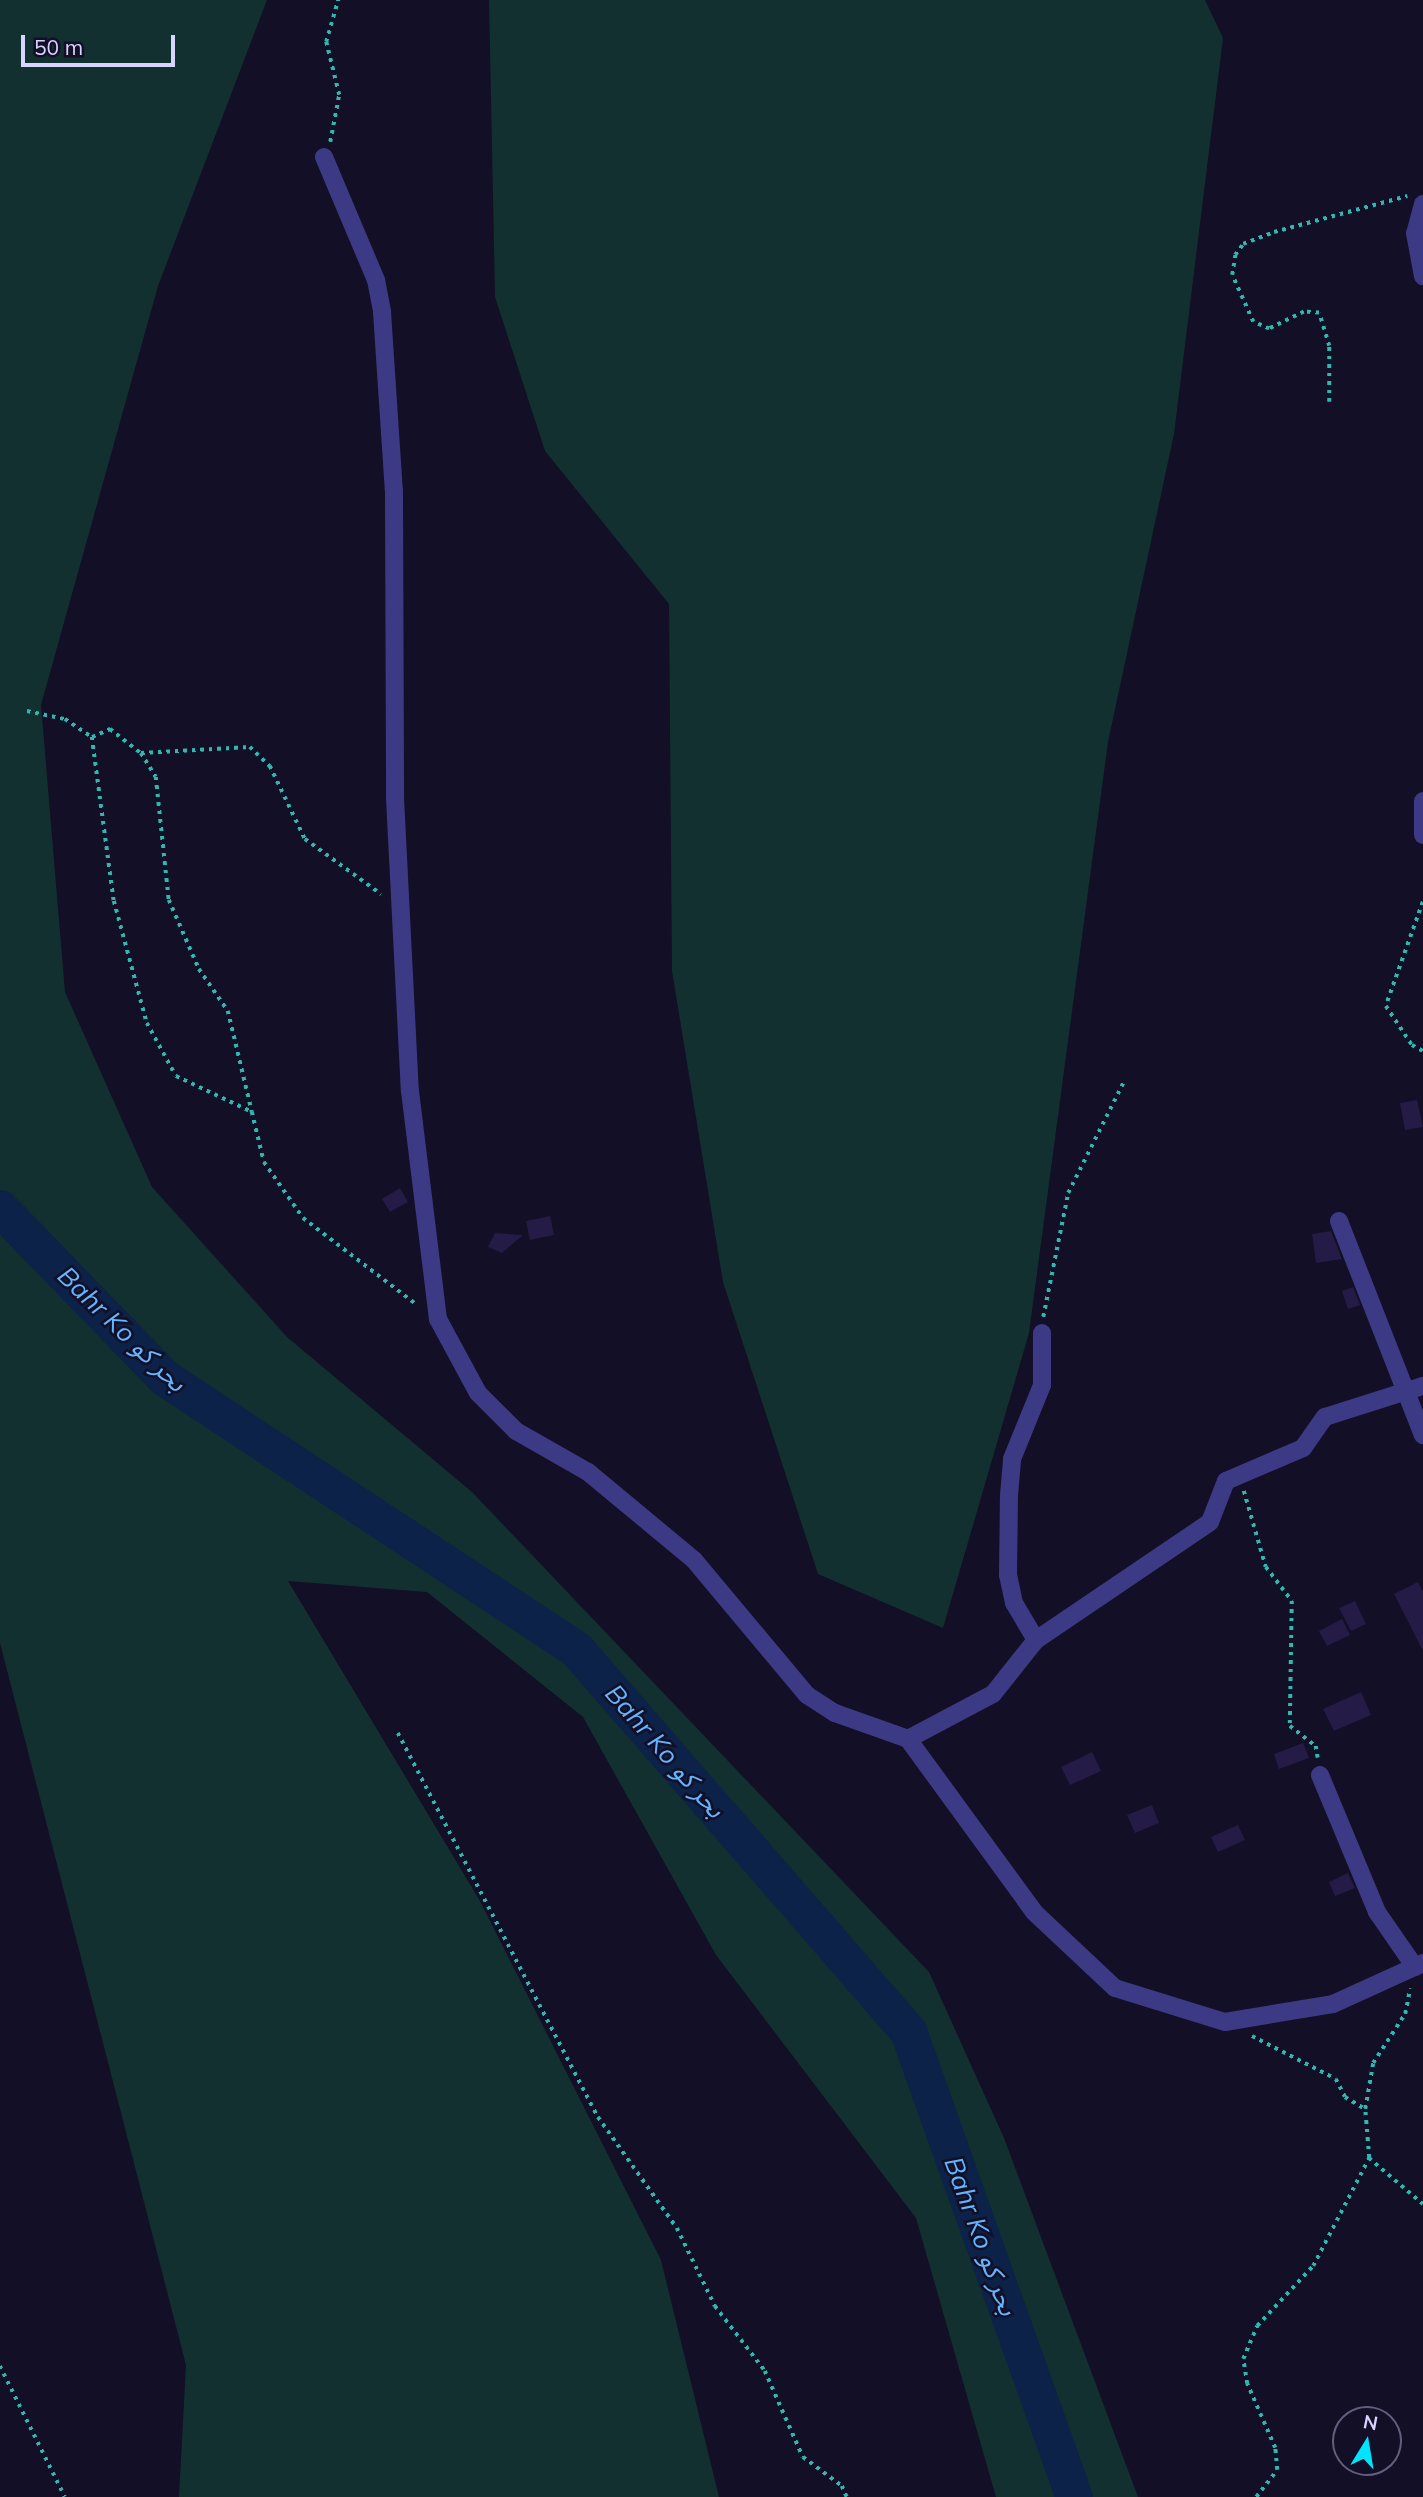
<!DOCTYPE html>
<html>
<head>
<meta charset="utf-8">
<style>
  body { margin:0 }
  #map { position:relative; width:1423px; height:2497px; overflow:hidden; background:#130f26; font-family:Mulish,"Noto Sans Arabic",sans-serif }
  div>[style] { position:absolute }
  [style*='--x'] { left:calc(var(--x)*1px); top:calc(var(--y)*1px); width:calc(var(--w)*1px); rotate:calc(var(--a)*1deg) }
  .green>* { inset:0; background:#12302f }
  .river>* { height:37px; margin:-18.5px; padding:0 18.5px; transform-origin:18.5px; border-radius:18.5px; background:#0c2248 }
  .building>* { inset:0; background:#241b47 }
  .path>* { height:3.5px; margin-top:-1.75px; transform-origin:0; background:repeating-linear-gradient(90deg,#2fb8b0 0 3.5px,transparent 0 8.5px) }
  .street>* { height:18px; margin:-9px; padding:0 9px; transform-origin:9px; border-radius:9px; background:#3d3a85 }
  span { translate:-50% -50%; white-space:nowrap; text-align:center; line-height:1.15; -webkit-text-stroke:5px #130f26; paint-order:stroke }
  .water-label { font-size:26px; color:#62b6ff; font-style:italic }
  .north { position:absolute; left:1332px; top:2406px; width:70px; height:70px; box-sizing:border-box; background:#130f26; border:2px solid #625e7d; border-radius:50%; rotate:11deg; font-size:19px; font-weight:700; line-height:28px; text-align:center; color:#d9d4ff }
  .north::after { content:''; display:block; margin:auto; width:24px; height:32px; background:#00e5ff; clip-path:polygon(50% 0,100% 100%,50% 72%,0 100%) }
  .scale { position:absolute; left:21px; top:35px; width:154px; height:32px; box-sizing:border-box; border:4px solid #d9d4ff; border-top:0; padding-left:9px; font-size:21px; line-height:24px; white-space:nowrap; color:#d9d4ff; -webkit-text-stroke:5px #130f26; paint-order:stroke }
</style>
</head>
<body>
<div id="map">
  <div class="green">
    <i style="clip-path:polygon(0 0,267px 0,158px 286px,41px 705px,65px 992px,152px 1187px,287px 1337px,472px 1492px,929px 1972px,1004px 2138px,1138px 2497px,996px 2497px,916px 2218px,716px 1955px,583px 1717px,427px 1592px,288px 1581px,480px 1901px,661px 2260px,719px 2497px,179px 2497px,186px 2365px,0 1643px)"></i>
    <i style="clip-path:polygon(489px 0,1205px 0,1223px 38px,1174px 434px,1108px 742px,1029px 1333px,943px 1628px,818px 1574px,723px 1282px,672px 971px,669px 604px,545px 451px,495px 297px)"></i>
  </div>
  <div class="river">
    <i style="--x:0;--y:1208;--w:237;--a:45.9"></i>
    <i style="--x:165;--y:1378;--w:492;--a:33.4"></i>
    <i style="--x:576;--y:1649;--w:506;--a:49.01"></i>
    <i style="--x:908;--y:2031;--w:495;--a:70.4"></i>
  </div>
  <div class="building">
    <i style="clip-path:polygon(1417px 1100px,1423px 1127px,1405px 1130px,1400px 1103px)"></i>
    <i style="clip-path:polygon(400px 1188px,408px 1202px,390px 1212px,382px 1199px)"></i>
    <i style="clip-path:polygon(550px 1216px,554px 1235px,530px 1240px,526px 1221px)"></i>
    <i style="clip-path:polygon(1331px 1231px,1342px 1259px,1316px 1263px,1312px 1234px)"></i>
    <i style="clip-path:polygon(495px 1233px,523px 1235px,502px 1253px,488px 1247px)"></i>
    <i style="clip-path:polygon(1353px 1287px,1360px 1305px,1348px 1309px,1342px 1291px)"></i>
    <i style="clip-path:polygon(1418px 1582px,1423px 1592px,1423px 1651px,1394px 1594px)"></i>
    <i style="clip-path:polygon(1355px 1601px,1366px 1624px,1351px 1631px,1339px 1608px)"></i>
    <i style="clip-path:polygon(1342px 1619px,1350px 1635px,1327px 1646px,1319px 1631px)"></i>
    <i style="clip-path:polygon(1361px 1692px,1371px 1715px,1334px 1731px,1323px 1709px)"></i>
    <i style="clip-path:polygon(1303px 1743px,1309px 1758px,1279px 1769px,1274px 1754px)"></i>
    <i style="clip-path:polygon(1092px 1752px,1101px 1771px,1070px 1785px,1061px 1767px)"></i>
    <i style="clip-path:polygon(1152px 1805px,1159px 1823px,1135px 1833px,1127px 1815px)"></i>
    <i style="clip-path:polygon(1238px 1825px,1245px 1840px,1218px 1852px,1211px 1837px)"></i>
    <i style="clip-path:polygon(1348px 1873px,1355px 1888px,1335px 1896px,1329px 1882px)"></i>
  </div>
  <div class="path">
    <i style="--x:330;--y:142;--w:48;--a:-79.2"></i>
    <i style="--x:339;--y:95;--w:55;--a:-103.8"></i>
    <i style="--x:326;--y:42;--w:44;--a:-74.1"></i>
    <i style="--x:1329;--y:402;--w:56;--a:-90"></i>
    <i style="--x:1329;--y:346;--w:34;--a:-107"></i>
    <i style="--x:1319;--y:313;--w:15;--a:-176"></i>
    <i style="--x:1304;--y:312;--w:39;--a:154"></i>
    <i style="--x:1269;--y:329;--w:17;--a:-156"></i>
    <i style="--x:1253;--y:322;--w:51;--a:-114.1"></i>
    <i style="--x:1232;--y:275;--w:20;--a:-81"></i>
    <i style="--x:1235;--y:255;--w:14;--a:-54"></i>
    <i style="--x:1243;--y:244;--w:33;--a:-21"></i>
    <i style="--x:1274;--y:232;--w:138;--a:-15.1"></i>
    <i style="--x:27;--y:711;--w:39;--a:12"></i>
    <i style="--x:65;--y:719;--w:32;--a:34"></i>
    <i style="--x:92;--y:737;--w:20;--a:-24"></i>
    <i style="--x:110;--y:729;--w:39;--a:38"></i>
    <i style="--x:141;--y:753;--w:109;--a:-3.2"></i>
    <i style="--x:250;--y:747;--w:28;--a:44"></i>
    <i style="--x:270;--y:766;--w:81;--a:64.4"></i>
    <i style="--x:305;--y:839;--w:94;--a:35.9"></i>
    <i style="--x:92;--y:737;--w:165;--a:82.4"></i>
    <i style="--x:114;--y:901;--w:126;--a:74.9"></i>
    <i style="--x:147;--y:1023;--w:60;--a:61.3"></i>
    <i style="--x:176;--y:1076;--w:84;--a:25.3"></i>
    <i style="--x:252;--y:1112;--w:51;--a:76.5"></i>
    <i style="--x:264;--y:1162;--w:68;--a:55.1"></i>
    <i style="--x:303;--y:1218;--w:142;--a:37.3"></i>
    <i style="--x:141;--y:753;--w:28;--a:58"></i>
    <i style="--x:156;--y:777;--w:124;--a:84"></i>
    <i style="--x:169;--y:900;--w:75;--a:66.5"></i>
    <i style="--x:199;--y:969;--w:51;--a:55.4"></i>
    <i style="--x:228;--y:1011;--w:104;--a:76.6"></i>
    <i style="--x:1423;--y:902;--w:110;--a:109.6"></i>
    <i style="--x:1386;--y:1006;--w:47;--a:56.3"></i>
    <i style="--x:1412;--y:1045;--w:13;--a:29"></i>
    <i style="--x:1043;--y:1317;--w:126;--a:-78.6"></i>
    <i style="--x:1068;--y:1193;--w:125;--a:-63.4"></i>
    <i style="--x:1244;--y:1491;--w:79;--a:73.9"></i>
    <i style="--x:1266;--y:1567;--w:43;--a:52.6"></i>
    <i style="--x:1292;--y:1601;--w:125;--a:90.9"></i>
    <i style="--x:1290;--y:1726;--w:33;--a:38"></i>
    <i style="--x:1316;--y:1746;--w:12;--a:81"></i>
    <i style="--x:398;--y:1733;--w:433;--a:62.5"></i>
    <i style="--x:598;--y:2117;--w:136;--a:54.6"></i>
    <i style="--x:677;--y:2228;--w:87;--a:64"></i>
    <i style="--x:715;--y:2306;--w:82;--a:52.4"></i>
    <i style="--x:765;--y:2371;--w:94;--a:66.2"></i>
    <i style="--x:803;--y:2457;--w:49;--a:36.6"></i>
    <i style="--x:842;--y:2486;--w:12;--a:66"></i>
    <i style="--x:1252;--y:2036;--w:94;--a:27.1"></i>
    <i style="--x:1336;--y:2079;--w:20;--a:63"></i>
    <i style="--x:1345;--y:2097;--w:23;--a:31"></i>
    <i style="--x:1369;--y:2158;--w:71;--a:40.4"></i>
    <i style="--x:0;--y:2366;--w:146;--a:63.6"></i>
    <i style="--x:1256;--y:2497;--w:34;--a:-52"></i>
    <i style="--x:1277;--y:2470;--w:22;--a:-95"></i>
    <i style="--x:1275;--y:2448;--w:70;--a:-113.6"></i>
    <i style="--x:1247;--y:2384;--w:25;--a:-99"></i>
    <i style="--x:1243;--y:2359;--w:36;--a:-67"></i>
    <i style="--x:1257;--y:2326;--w:82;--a:-47"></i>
    <i style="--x:1313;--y:2266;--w:122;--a:-62.6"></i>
    <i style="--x:1369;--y:2158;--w:49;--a:-94.7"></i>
    <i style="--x:1365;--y:2109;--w:47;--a:-80.1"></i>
    <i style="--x:1373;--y:2063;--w:59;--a:-56.9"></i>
    <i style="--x:1405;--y:2014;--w:26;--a:-79"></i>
  </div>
  <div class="street">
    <i style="--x:324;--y:157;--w:134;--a:67.1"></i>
    <i style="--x:376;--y:280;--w:33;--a:79"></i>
    <i style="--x:382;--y:312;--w:179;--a:86.2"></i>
    <i style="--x:394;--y:491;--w:307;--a:89.8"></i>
    <i style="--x:395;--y:798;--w:293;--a:87.1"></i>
    <i style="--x:410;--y:1091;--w:230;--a:83"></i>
    <i style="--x:438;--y:1319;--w:84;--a:61.6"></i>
    <i style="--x:478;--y:1393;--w:54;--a:45"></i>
    <i style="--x:516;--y:1431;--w:83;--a:29.7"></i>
    <i style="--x:588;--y:1472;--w:138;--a:39.7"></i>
    <i style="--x:694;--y:1560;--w:176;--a:50.1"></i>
    <i style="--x:807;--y:1695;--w:33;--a:33"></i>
    <i style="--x:835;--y:1713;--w:77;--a:19.6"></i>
    <i style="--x:908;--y:1739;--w:214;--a:53.9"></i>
    <i style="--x:1034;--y:1912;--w:111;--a:43.2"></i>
    <i style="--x:1115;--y:1988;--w:115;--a:17.2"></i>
    <i style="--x:1225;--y:2022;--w:109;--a:-9.5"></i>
    <i style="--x:1333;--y:2004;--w:99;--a:-24.5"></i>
    <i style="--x:1423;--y:204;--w:30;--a:105"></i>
    <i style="--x:1415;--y:233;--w:44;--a:79.5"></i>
    <i style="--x:1423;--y:801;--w:34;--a:90"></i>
    <i style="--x:1339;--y:1221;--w:230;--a:68.6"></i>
    <i style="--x:1036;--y:1640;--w:43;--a:-120.7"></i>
    <i style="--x:1014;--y:1603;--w:29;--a:-102"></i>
    <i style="--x:1008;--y:1575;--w:80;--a:-89.3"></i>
    <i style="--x:1009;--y:1495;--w:36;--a:-85"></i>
    <i style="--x:1012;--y:1459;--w:80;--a:-67.9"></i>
    <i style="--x:1042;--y:1385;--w:52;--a:-90"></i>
    <i style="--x:908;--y:1739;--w:96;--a:-27.9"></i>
    <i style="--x:993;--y:1694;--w:69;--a:-51.5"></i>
    <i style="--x:1036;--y:1640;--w:210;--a:-34.1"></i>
    <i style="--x:1210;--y:1522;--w:44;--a:-68.7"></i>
    <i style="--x:1226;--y:1481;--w:84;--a:-23.2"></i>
    <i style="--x:1303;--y:1448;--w:38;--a:-55"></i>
    <i style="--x:1325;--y:1417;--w:103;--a:-17.6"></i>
    <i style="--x:1320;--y:1775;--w:148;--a:67.4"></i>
    <i style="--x:1377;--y:1912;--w:67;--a:55.4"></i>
  </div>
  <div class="water-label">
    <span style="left:122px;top:1329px;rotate:44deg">Bahr Ko بحر كو</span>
    <span style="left:665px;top:1751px;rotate:49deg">Bahr Ko بحر كو</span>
    <span style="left:981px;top:2236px;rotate:70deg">Bahr Ko بحر كو</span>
  </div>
  <div class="north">N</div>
  <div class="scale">50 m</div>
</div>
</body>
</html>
